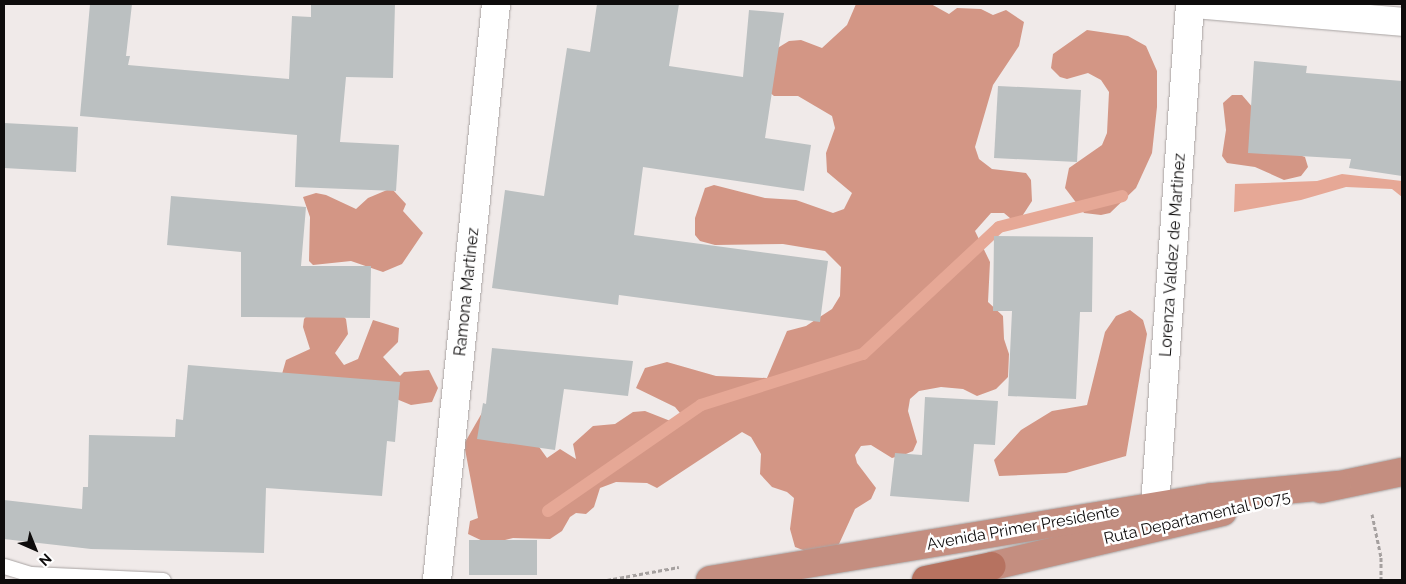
<!DOCTYPE html>
<html>
<head>
<meta charset="utf-8">
<style>
  body { margin:0 }
  #map { position:relative; width:1406px; height:584px; overflow:hidden; background:#f0eae9; font-family:Raleway,sans-serif }
  div>[style] { position:absolute }
  [style*='--x'] { left:calc(var(--x)*1px); top:calc(var(--y)*1px); width:calc(var(--w)*1px); rotate:calc(var(--a)*1deg) }
  .forest>* { inset:0; background:#d39685 }
  .water>* { inset:0; background:#e6a896 }
  .stream>* { height:12px; margin:-6px; padding:0 6px; transform-origin:6px; border-radius:6px; background:#e6a896 }
  .building>* { inset:0; background:#bbc0c1 }
  .path>* { height:3px; margin-top:-1.5px; transform-origin:0; background:repeating-linear-gradient(90deg,#a5a09f 0 4px,transparent 0 6.5px) }
  .roads { filter:drop-shadow(0 0 1px #a8a3a2) drop-shadow(0 0 1px #a8a3a2) }
  .service>* { height:15px; margin:-7.5px; padding:0 7.5px; transform-origin:7.5px; border-radius:7.5px; background:#fff }
  .minor>* { height:28px; margin:-14px; padding:0 14px; transform-origin:14px; border-radius:14px; background:#fff }
  .tertiary>* { height:28px; margin:-14px; padding:0 14px; transform-origin:14px; border-radius:14px; background:#fff }
  .trunk>* { height:28px; margin:-14px; padding:0 14px; transform-origin:14px; border-radius:14px; background:#c48e80 }
  .motorway>* { height:28px; margin:-14px; padding:0 14px; transform-origin:14px; border-radius:14px; background:#b67260 }
  span { translate:-50% -50%; white-space:nowrap; text-align:center; line-height:1.15; -webkit-text-stroke:5px #fff; paint-order:stroke }
  .street-label { font-size:16px; color:#0e0c0c }
  .frame { position:absolute; inset:0; border:5px solid #0e0c0c; pointer-events:none }
  .north { position:absolute; left:10px; top:524px; width:50px; height:50px; -webkit-text-stroke:4px #fff; paint-order:stroke; rotate:136deg; font-size:14px; font-weight:700; line-height:20px; text-align:center; color:#0e0c0c }
  .north::after { content:''; display:block; margin:auto; width:18px; height:22px; background:#0e0c0c; clip-path:polygon(50% 0,100% 100%,50% 72%,0 100%) }
</style>
</head>
<body>
<div id="map">
  <div class="forest">
    <i style="clip-path:polygon(856px 4px,931px 4px,949px 14px,957px 8px,981px 9px,993px 15px,1006px 10px,1024px 22px,1019px 46px,993px 85px,975px 147px,979px 159px,992px 169px,1026px 173px,1031px 180px,1032px 201px,1017px 224px,1004px 213px,991px 213px,975px 231px,990px 262px,988px 302px,1003px 316px,1004px 339px,1009px 354px,1008px 377px,996px 389px,977px 396px,963px 389px,941px 387px,919px 391px,910px 399px,908px 411px,917px 442px,913px 451px,906px 454px,892px 458px,871px 445px,861px 446px,855px 455px,857px 463px,876px 488px,871px 499px,855px 509px,839px 544px,833px 547px,808px 552px,795px 547px,790px 529px,794px 498px,787px 492px,772px 487px,760px 474px,761px 454px,751px 437px,742px 432px,657px 488px,647px 483px,616px 482px,600px 488px,594px 507px,586px 514px,576px 513px,570px 517px,562px 531px,550px 539px,513px 538px,489px 544px,468px 534px,470px 521px,478px 518px,464px 444px,490px 399px,529px 433px,547px 458px,560px 449px,576px 459px,573px 444px,593px 426px,615px 424px,633px 412px,645px 411px,673px 422px,677px 419px,680px 413px,675px 407px,636px 388px,645px 368px,667px 362px,716px 376px,767px 378px,787px 331px,806px 326px,832px 309px,840px 296px,841px 267px,825px 251px,783px 244px,715px 245px,700px 241px,695px 235px,695px 218px,705px 188px,714px 185px,765px 198px,796px 200px,833px 213px,844px 209px,852px 193px,827px 172px,826px 153px,835px 128px,832px 116px,798px 96px,774px 96px,768px 91px,776px 49px,789px 41px,801px 40px,822px 48px,847px 25px)"></i>
    <i style="clip-path:polygon(1087px 30px,1128px 36px,1146px 46px,1157px 71px,1157px 107px,1152px 153px,1136px 188px,1110px 213px,1101px 215px,1084px 213px,1065px 188px,1069px 168px,1102px 145px,1107px 133px,1109px 92px,1101px 80px,1088px 73px,1067px 79px,1060px 77px,1051px 68px,1053px 54px)"></i>
    <i style="clip-path:polygon(1232px 95px,1242px 95px,1291px 152px,1305px 157px,1308px 167px,1301px 176px,1284px 180px,1255px 167px,1227px 163px,1222px 156px,1226px 130px,1223px 103px)"></i>
    <i style="clip-path:polygon(387px 190px,393px 190px,406px 204px,403px 211px,423px 233px,402px 264px,383px 272px,351px 261px,313px 265px,309px 261px,310px 217px,303px 197px,316px 193px,326px 195px,356px 209px,368px 198px)"></i>
    <i style="clip-path:polygon(317px 304px,339px 312px,346px 319px,348px 334px,335px 353px,344px 365px,358px 359px,373px 320px,399px 328px,398px 342px,383px 357px,400px 376px,404px 372px,429px 370px,438px 388px,432px 402px,411px 405px,389px 396px,282px 374px,286px 360px,310px 349px,303px 327px,304px 319px)"></i>
    <i style="clip-path:polygon(1130px 310px,1143px 320px,1147px 334px,1126px 456px,1066px 473px,999px 476px,994px 460px,1021px 430px,1052px 411px,1087px 405px,1105px 332px,1116px 316px)"></i>
  </div>
  <div class="water">
    <i style="clip-path:polygon(1342px 174px,1402px 181px,1402px 197px,1392px 189px,1346px 187px,1301px 200px,1234px 212px,1235px 184px,1317px 181px)"></i>
  </div>
  <div class="stream">
    <i style="--x:548;--y:511;--w:186;--a:-34.7"></i>
    <i style="--x:701;--y:405;--w:170;--a:-17.5"></i>
    <i style="--x:863;--y:354;--w:186;--a:-43"></i>
    <i style="--x:999;--y:227;--w:127;--a:-14.1"></i>
  </div>
  <div class="building">
    <i style="clip-path:polygon(90px 4px,132px 4px,126px 56px,130px 56px,128px 65px,289px 79px,292px 16px,311px 17px,311px 4px,395px 4px,393px 78px,346px 77px,340px 142px,399px 145px,396px 191px,295px 187px,297px 135px,80px 116px)"></i>
    <i style="clip-path:polygon(597px 4px,679px 4px,669px 66px,743px 77px,749px 10px,784px 13px,765px 138px,811px 145px,804px 191px,643px 167px,634px 235px,828px 261px,820px 322px,619px 295px,618px 305px,492px 288px,505px 190px,544px 196px,567px 48px,590px 52px)"></i>
    <i style="clip-path:polygon(1254px 61px,1307px 66px,1306px 73px,1402px 81px,1402px 176px,1349px 168px,1351px 159px,1248px 153px)"></i>
    <i style="clip-path:polygon(998px 86px,1081px 90px,1077px 162px,994px 158px)"></i>
    <i style="clip-path:polygon(4px 123px,78px 127px,76px 172px,4px 168px)"></i>
    <i style="clip-path:polygon(171px 196px,306px 207px,301px 266px,371px 266px,370px 318px,241px 317px,241px 252px,167px 245px)"></i>
    <i style="clip-path:polygon(994px 236px,1093px 237px,1092px 312px,1080px 312px,1076px 399px,1008px 396px,1012px 311px,993px 311px)"></i>
    <i style="clip-path:polygon(492px 348px,633px 361px,628px 396px,564px 389px,555px 450px,477px 439px,483px 403px,486px 404px)"></i>
    <i style="clip-path:polygon(188px 365px,400px 382px,395px 442px,387px 441px,382px 496px,266px 488px,264px 553px,91px 549px,4px 539px,4px 500px,82px 509px,83px 487px,88px 487px,89px 435px,175px 437px,176px 419px,183px 420px)"></i>
    <i style="clip-path:polygon(925px 397px,998px 401px,995px 445px,974px 444px,969px 502px,890px 496px,895px 453px,922px 455px)"></i>
    <i style="clip-path:polygon(469px 540px,537px 540px,537px 575px,469px 575px)"></i>
  </div>
  <div class="path">
    <i style="--x:1372;--y:514;--w:44;--a:78.2"></i>
    <i style="--x:1381;--y:557;--w:23;--a:90"></i>
    <i style="--x:607;--y:580;--w:73;--a:-10.2"></i>
  </div>
  <div class="roads">
    <div class="service">
      <i style="--x:4;--y:566;--w:28;--a:17"></i>
      <i style="--x:31;--y:574;--w:132;--a:2.6"></i>
    </div>
    <div class="minor">
      <i style="--x:1155;--y:506;--w:503;--a:-86.01"></i>
      <i style="--x:437;--y:580;--w:579;--a:-84.15"></i>
    </div>
    <div class="tertiary">
      <i style="--x:1194;--y:4;--w:209;--a:4.9"></i>
    </div>
    <div class="trunk">
      <i style="--x:1321;--y:489;--w:83;--a:-11.9"></i>
      <i style="--x:992;--y:566;--w:237;--a:-13.2"></i>
      <i style="--x:710;--y:580;--w:509;--a:-9.39"></i>
      <i style="--x:1212;--y:497;--w:126;--a:-5.5"></i>
    </div>
    <div class="motorway">
      <i style="--x:926;--y:580;--w:67;--a:-12"></i>
    </div>
  </div>
  <div class="street-label">
    <span style="left:1173px;top:255px;rotate:-86deg">Lorenza Valdez de Martinez</span>
    <span style="left:467px;top:292px;rotate:-84deg">Ramona Martinez</span>
    <span style="left:1197px;top:518px;rotate:-13deg">Ruta Departamental D075</span>
    <span style="left:1023px;top:528px;rotate:-10deg">Avenida Primer Presidente</span>
  </div>
  <div class="frame"></div>
  <div class="north">N</div>
</div>
</body>
</html>
